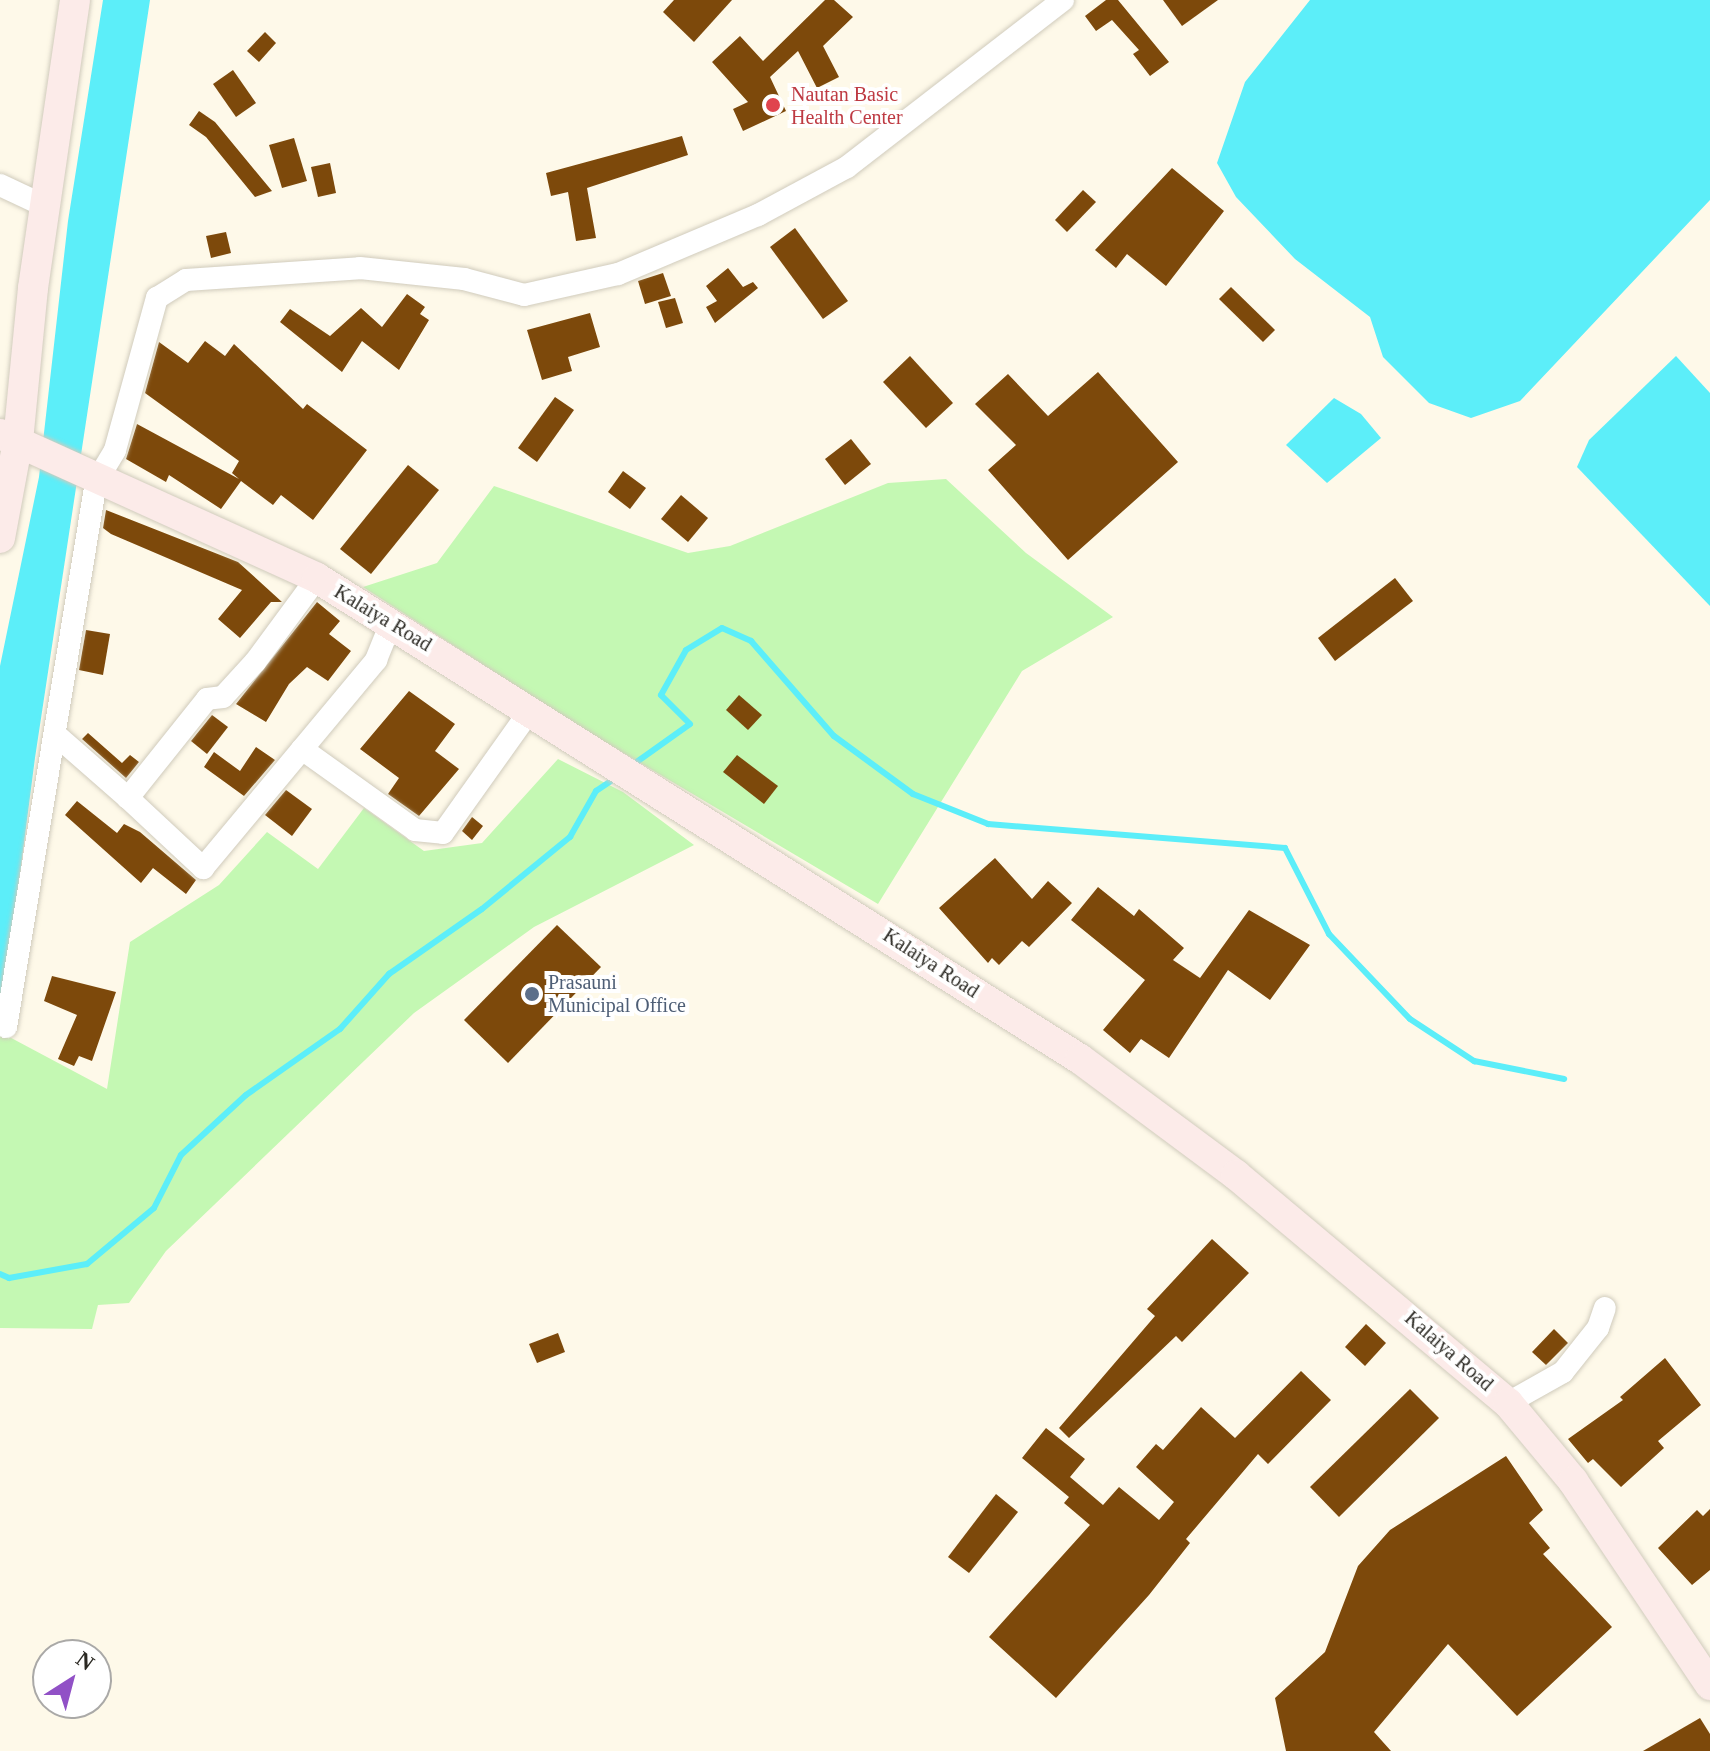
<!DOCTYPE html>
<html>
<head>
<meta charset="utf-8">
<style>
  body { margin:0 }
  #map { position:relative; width:1710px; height:1751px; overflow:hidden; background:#fef9e9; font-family:"Times New Roman",serif }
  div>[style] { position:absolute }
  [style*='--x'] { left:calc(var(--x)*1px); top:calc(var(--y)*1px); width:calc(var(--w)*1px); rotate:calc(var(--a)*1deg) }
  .green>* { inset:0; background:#c4f8b3 }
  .water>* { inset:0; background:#5ceef9 }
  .stream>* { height:6px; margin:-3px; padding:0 3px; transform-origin:3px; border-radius:3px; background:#5ceef9 }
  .building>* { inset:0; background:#7d490b }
  .roads { filter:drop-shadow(0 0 2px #d0cbbc) drop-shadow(0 0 2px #d0cbbc) }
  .street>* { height:22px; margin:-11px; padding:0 11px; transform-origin:11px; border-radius:11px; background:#fff }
  .secondary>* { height:30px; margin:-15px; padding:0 15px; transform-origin:15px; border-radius:15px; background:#fcebe9 }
  .dots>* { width:22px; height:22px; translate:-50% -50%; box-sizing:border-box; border:4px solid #fff; border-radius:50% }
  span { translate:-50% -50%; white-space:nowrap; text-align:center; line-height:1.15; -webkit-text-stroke:8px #fff; paint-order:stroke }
  .health-label { font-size:20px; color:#be3a42 }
  .left { translate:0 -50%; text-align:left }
  .street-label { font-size:20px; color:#2b2923 }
  .service-label { font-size:20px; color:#4e5e75 }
  .north { position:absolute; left:32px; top:1639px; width:80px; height:80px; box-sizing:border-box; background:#fff; border:2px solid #aaa9a7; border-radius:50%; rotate:36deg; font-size:22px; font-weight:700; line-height:32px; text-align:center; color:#2b2923 }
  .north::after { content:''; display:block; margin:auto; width:28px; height:36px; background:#9151c6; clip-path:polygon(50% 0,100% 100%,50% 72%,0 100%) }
</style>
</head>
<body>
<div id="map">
  <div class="green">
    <i style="clip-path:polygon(946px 479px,1026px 553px,1113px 617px,1022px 671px,878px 904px,583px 729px,363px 587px,437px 563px,494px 486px,688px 553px,730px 546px,888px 483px)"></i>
    <i style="clip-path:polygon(558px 759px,623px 792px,694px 845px,534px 927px,414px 1013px,166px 1251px,129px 1303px,98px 1305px,92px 1329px,0 1328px,0 1032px,107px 1089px,130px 942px,219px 885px,267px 832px,318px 869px,364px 808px,424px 851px,482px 843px)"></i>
  </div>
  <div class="water">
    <i style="clip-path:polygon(103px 0,150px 0,35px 758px,0 1029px,0 666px,39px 477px,68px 221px)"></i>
    <i style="clip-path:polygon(1310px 0,1710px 0,1710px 200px,1520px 401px,1471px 418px,1429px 403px,1383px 357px,1370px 317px,1295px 259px,1236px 197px,1217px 163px,1245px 82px)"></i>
    <i style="clip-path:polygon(1676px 356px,1710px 393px,1710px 606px,1577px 467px,1589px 440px)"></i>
    <i style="clip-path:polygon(1334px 398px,1361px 414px,1381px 438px,1327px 483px,1286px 445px)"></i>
  </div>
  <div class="stream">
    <i style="--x:631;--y:766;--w:72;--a:-35.4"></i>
    <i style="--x:690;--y:724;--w:41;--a:-135"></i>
    <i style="--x:661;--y:695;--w:51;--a:-60.9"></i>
    <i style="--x:686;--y:650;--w:42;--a:-31.4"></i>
    <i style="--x:722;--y:628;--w:32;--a:24"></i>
    <i style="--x:751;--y:641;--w:126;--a:48.9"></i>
    <i style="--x:834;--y:736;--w:98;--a:36.3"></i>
    <i style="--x:913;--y:794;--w:81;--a:21.8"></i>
    <i style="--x:988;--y:824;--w:298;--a:4.6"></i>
    <i style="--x:1285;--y:848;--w:97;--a:62.9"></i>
    <i style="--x:1329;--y:934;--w:117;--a:46.4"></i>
    <i style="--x:1410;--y:1019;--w:77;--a:33.3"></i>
    <i style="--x:1474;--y:1061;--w:92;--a:11.3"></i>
    <i style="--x:0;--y:1274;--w:10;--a:24"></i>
    <i style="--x:9;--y:1278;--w:79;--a:-10.2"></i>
    <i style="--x:87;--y:1264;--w:87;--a:-39.9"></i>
    <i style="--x:154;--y:1208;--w:59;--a:-63"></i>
    <i style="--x:181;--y:1155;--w:88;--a:-42.7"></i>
    <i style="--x:246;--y:1095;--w:115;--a:-35.1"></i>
    <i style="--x:340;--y:1029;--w:74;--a:-48.3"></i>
    <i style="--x:389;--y:974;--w:113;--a:-35"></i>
    <i style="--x:482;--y:909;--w:114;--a:-39.3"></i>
    <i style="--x:570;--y:837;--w:53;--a:-60.5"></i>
    <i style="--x:596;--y:791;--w:23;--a:-34"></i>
  </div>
  <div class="building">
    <i style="clip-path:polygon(674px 0,732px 0,694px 42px,663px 12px)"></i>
    <i style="clip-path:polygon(825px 0,834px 0,853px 17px,823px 46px,839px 77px,817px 88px,798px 51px,770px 77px,786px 111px,743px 131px,733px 109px,748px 102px,712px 62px,740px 36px,763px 61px)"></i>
    <i style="clip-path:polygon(1106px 0,1118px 0,1169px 62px,1150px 76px,1133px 54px,1139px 50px,1112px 20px,1096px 31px,1085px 16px)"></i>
    <i style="clip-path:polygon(1163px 0,1218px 0,1182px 26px)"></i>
    <i style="clip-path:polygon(265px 32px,276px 43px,259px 62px,247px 51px)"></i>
    <i style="clip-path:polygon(233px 70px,256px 103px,236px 117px,213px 84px)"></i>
    <i style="clip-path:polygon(199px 111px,215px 122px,272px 191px,255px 197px,206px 137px,189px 125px)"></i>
    <i style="clip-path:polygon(682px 136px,688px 155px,587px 188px,596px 238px,576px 241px,568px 192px,551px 196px,546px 173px)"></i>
    <i style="clip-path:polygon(294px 138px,307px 181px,282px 188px,269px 145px)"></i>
    <i style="clip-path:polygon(330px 163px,336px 193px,318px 197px,311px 167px)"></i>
    <i style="clip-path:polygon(1172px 168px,1224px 211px,1166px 286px,1127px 254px,1116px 268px,1095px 250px)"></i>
    <i style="clip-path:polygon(1083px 190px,1096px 202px,1067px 232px,1055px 220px)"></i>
    <i style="clip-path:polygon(795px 228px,848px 301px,823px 319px,770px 247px)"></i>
    <i style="clip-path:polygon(226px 232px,231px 253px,211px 258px,206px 236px)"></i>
    <i style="clip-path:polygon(728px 268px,743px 287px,753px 282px,758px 288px,715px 323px,706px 307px,717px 301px,706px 286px)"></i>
    <i style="clip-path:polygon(663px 273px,671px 296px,645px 304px,638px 281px)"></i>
    <i style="clip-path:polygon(1231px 287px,1275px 330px,1263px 342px,1219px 299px)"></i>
    <i style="clip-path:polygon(407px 294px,425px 307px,420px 314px,429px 320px,399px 370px,362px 341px,342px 372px,280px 322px,290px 309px,330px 336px,361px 308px,382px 327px)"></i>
    <i style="clip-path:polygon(675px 298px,683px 323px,666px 328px,658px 302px)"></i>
    <i style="clip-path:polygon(590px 313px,600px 347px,568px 357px,572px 371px,542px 380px,527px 330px)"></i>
    <i style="clip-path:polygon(205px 341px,225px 356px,234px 344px,303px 409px,307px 404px,367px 450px,313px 520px,281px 495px,273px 505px,241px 481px,221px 509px,169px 475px,166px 482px,126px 459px,137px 424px,239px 479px,232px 473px,239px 461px,145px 393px,159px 342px,188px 363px)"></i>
    <i style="clip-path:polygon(910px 356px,953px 403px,926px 428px,883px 382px)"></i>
    <i style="clip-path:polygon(1098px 372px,1178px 462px,1068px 560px,988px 470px,1016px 445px,975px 404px,1008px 374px,1048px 416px)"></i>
    <i style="clip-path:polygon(555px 397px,574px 410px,537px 462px,518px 448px)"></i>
    <i style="clip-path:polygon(851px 439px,871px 464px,845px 485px,825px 459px)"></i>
    <i style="clip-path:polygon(408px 465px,439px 490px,371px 574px,340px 549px)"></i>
    <i style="clip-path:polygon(623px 471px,646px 488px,630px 509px,608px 492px)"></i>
    <i style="clip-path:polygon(681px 495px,708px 518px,688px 542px,661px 519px)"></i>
    <i style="clip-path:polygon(106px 510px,238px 562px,282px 602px,271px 602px,240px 638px,218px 619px,242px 590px,111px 534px,103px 528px)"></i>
    <i style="clip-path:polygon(1395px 578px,1413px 601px,1335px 661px,1318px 638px)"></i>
    <i style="clip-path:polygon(317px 602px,340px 621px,329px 634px,351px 651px,328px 681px,307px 667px,289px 684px,266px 722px,236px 704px)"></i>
    <i style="clip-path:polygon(86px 630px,110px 634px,103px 675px,79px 670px)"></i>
    <i style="clip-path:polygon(409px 691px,455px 724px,435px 751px,459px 769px,419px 816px,388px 794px,399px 778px,360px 749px)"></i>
    <i style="clip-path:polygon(739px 695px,762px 715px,748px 730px,726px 710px)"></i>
    <i style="clip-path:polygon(212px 715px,228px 727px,207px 754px,191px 741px)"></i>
    <i style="clip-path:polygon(88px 733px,122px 763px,130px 755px,139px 762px,126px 778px,82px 739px)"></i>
    <i style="clip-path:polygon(256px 747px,275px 760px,244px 796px,204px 767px,214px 752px,240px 771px)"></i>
    <i style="clip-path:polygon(737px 755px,778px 786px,764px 804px,723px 772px)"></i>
    <i style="clip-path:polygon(286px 790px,312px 809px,292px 836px,265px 815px)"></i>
    <i style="clip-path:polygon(77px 801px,117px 833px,124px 824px,140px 832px,196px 880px,186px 894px,153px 868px,141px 883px,65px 815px)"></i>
    <i style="clip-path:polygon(472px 817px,483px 826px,472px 840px,462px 831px)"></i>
    <i style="clip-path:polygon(995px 858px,1032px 899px,1048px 881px,1072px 903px,1029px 947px,1022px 941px,999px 965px,992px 958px,988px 963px,939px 908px)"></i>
    <i style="clip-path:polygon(1098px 887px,1134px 916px,1139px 909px,1184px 948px,1173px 960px,1200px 978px,1249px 910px,1310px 945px,1270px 1000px,1228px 970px,1169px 1058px,1141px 1039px,1130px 1053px,1103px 1030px,1145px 980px,1071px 920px)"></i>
    <i style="clip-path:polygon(557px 925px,601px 967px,508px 1063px,464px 1020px)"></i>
    <i style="clip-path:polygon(52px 976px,116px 992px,92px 1061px,79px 1056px,74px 1066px,58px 1059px,77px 1015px,44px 1001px)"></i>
    <i style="clip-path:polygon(1212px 1239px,1249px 1273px,1182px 1342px,1176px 1336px,1069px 1438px,1059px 1428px,1155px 1316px,1147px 1309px)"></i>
    <i style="clip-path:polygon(1366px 1324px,1386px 1343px,1365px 1366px,1345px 1347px)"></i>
    <i style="clip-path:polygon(1554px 1329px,1568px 1343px,1546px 1365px,1532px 1352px)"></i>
    <i style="clip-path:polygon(558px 1333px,565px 1352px,537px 1363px,529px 1344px)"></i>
    <i style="clip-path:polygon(1665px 1358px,1701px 1405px,1658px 1441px,1664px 1448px,1621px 1487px,1593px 1459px,1588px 1463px,1568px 1439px,1623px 1400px,1620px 1397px)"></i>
    <i style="clip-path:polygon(1301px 1371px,1331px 1400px,1268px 1464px,1258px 1454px,1186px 1539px,1190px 1543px,1149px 1595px,1056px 1698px,989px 1637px,1090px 1525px,1064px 1503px,1069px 1497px,1022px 1458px,1046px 1428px,1085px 1459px,1070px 1477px,1103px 1505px,1119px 1487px,1159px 1520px,1174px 1502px,1136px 1467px,1156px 1444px,1163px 1450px,1201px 1407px,1235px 1438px)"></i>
    <i style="clip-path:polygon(1410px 1389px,1439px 1418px,1339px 1517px,1310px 1487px)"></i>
    <i style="clip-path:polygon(1506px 1456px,1543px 1510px,1529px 1523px,1550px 1548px,1543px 1554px,1612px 1627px,1517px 1716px,1448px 1644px,1374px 1732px,1391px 1751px,1286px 1751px,1275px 1698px,1325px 1652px,1358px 1566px,1390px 1530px)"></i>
    <i style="clip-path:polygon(996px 1494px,1018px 1512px,969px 1573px,948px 1557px)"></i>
    <i style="clip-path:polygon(1710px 1509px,1710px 1570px,1692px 1585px,1658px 1548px,1697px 1510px,1703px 1516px)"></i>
    <i style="clip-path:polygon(1700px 1718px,1710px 1734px,1710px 1751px,1643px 1751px)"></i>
  </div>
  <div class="roads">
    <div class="street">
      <i style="--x:0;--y:185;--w:52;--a:25.1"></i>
      <i style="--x:317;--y:578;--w:104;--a:126.4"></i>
      <i style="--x:255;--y:662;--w:47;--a:132.4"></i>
      <i style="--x:223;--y:697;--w:16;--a:173"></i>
      <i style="--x:207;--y:699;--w:127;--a:128.6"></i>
      <i style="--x:128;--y:798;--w:103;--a:43"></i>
      <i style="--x:203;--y:868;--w:271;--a:-50.2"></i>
      <i style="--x:376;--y:660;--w:38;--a:-68"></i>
      <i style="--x:56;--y:735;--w:96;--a:41.2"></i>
      <i style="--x:302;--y:749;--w:139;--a:35.6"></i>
      <i style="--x:415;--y:830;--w:28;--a:6"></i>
      <i style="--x:443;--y:833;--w:148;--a:-54.6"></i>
      <i style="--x:6;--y:1027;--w:552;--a:-80.62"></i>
      <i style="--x:96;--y:482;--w:37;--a:-59"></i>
      <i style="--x:115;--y:450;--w:158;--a:-74.6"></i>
      <i style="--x:157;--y:298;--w:34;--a:-32"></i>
      <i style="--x:186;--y:280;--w:174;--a:-3.9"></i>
      <i style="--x:360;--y:268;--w:105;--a:6"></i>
      <i style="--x:464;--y:279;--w:62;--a:14.9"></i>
      <i style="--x:524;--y:295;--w:96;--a:-12.6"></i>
      <i style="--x:618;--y:274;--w:152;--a:-22.9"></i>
      <i style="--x:758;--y:215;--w:101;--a:-28.3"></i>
      <i style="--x:847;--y:167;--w:273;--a:-37.7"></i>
      <i style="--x:1508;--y:1403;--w:63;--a:-29.4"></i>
      <i style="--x:1563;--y:1372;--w:56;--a:-51.5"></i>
      <i style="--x:1598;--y:1328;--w:21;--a:-71"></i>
    </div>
    <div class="secondary">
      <i style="--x:0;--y:434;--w:348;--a:24.4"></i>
      <i style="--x:317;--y:578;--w:902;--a:32.23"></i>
      <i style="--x:1080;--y:1059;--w:194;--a:36.6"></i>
      <i style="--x:1236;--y:1175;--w:355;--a:40"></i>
      <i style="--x:1508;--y:1403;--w:102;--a:50.2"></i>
      <i style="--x:1573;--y:1481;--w:246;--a:56.1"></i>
      <i style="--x:0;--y:538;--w:99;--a:-79.5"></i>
      <i style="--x:18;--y:441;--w:154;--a:-84.4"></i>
      <i style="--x:33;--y:288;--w:291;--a:-81.7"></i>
    </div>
  </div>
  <div class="dots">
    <i style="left:773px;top:105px;background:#e0444e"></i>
    <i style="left:532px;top:994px;background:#5c6f8a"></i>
  </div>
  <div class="health-label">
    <span class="left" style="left:791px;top:106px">Nautan Basic<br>Health Center</span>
  </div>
  <div class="street-label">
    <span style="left:383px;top:618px;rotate:31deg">Kalaiya Road</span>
    <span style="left:931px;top:963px;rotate:33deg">Kalaiya Road</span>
    <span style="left:1449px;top:1351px;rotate:41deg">Kalaiya Road</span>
  </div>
  <div class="service-label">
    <span class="left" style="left:548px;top:994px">Prasauni<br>Municipal Office</span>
  </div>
  <div class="north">N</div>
</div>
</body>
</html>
